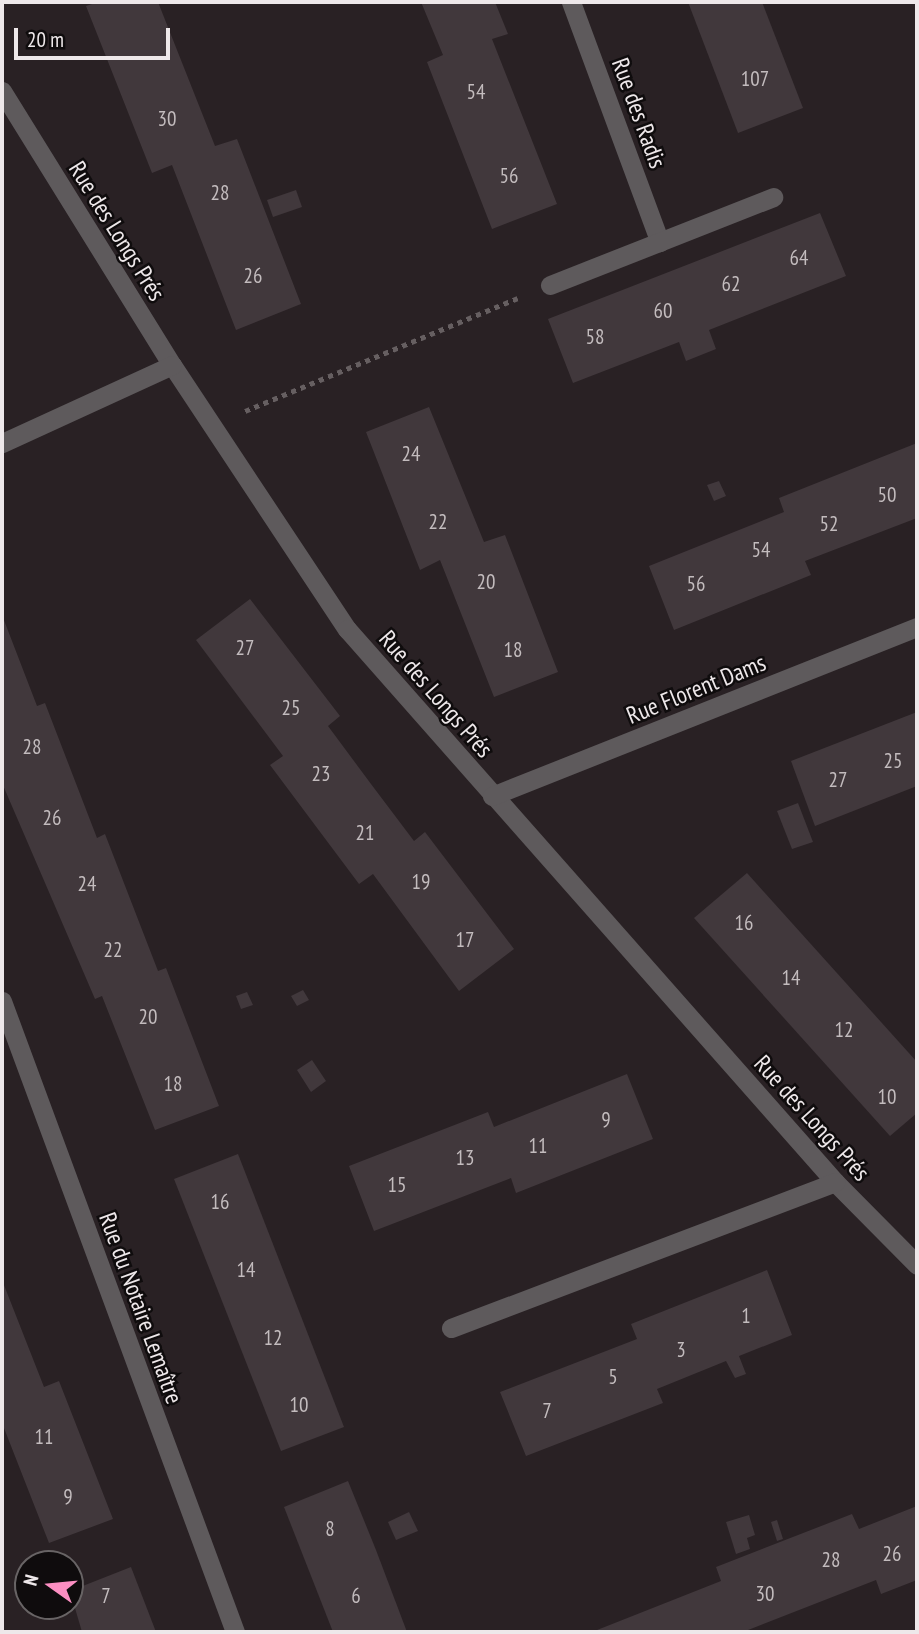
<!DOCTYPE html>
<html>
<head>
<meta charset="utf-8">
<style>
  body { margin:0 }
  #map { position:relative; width:919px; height:1634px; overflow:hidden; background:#292124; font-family:"PT Sans Narrow",sans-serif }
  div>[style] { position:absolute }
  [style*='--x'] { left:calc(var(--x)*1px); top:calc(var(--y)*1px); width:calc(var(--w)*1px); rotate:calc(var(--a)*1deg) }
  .building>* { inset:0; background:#41383c }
  .path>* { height:4.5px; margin-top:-2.25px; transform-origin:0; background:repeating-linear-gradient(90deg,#665f61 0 5px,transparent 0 10px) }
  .minor>* { height:19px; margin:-9.5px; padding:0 9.5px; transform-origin:9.5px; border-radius:9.5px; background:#5e5a5c }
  span { translate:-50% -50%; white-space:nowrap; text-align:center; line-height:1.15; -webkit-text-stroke:5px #0f0c0d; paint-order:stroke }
  .number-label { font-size:21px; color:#c3bcbe }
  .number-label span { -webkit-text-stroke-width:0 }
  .street-label { font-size:24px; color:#eee8ea }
  .frame { position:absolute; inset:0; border:4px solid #eee8ea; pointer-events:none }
  .north { position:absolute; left:14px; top:1550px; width:70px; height:70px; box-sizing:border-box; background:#0f0c0d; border:2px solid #686465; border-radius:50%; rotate:285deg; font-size:19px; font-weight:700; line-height:28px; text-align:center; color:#eee8ea }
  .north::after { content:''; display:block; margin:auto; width:24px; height:32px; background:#fc8fc2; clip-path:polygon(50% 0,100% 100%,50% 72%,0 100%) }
  .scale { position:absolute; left:14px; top:28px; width:156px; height:32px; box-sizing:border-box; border:4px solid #eee8ea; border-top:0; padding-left:9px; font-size:21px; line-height:24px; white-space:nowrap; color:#eee8ea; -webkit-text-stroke:5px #0f0c0d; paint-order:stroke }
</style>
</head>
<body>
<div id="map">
  <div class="building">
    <i style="clip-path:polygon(98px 2px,158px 2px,215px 146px,237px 139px,301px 304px,236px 330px,172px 165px,152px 173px,86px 6px)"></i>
    <i style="clip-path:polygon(421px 2px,495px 2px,508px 34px,492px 39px,557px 204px,492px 229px,427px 62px,443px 55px)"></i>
    <i style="clip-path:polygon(688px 2px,762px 2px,803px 108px,738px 133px)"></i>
    <i style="clip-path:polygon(296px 190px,302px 207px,273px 217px,267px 200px)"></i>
    <i style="clip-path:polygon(820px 213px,846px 276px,709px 330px,716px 349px,686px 361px,679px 342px,573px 383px,548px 319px)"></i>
    <i style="clip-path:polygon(429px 407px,484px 542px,505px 535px,558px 672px,494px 697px,440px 560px,420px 570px,366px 432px)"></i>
    <i style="clip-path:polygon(917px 443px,917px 518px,805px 561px,811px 575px,674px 630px,649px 566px,784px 512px,779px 498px)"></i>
    <i style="clip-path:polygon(719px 481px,726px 496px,714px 501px,707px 485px)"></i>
    <i style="clip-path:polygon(250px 599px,340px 716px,328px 726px,371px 784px,414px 841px,425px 832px,514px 949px,459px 991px,373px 874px,359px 884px,270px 765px,283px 756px,196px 640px)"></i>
    <i style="clip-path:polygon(2px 615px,37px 706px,45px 703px,97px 838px,105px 834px,158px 971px,166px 968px,219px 1106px,155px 1130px,102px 996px,95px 999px,2px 783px)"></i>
    <i style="clip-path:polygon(917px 712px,917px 786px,815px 826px,791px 761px)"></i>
    <i style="clip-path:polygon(798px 803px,813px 842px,792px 849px,777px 811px)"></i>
    <i style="clip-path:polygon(747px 873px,917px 1062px,917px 1113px,890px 1136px,694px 918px)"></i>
    <i style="clip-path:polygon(303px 990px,309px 1000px,297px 1006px,291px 996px)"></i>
    <i style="clip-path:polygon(247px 992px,253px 1005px,241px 1009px,236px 996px)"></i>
    <i style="clip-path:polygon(312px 1060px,326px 1081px,311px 1092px,297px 1070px)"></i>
    <i style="clip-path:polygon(627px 1074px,653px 1139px,516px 1193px,511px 1178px,374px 1231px,349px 1166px,488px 1112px,494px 1127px)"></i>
    <i style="clip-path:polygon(238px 1154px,344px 1427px,281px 1451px,174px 1179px)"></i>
    <i style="clip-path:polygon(767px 1270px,792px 1335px,739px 1356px,746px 1374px,735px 1378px,726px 1361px,657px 1389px,663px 1403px,526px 1456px,500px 1392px,637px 1339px,631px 1324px)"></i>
    <i style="clip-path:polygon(2px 1280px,44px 1387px,59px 1381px,113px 1519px,49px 1543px,2px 1423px)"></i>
    <i style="clip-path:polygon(348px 1481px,376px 1550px,407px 1632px,333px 1632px,284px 1507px)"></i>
    <i style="clip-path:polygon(917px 1506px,917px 1580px,881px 1594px,876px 1580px,743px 1632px,592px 1632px,721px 1581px,716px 1567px,852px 1514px,859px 1529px)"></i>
    <i style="clip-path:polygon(409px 1512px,418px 1531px,396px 1540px,388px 1522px)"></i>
    <i style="clip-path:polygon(749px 1515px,755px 1535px,747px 1538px,750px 1549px,736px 1554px,726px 1522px)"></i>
    <i style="clip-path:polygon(777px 1520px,783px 1539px,777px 1541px,771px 1522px)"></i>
    <i style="clip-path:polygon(131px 1567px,156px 1632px,82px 1632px,70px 1591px)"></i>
  </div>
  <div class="path">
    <i style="--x:245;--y:411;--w:295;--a:-22.5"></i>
  </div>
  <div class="minor">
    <i style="--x:571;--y:2;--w:256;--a:69.7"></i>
    <i style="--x:2;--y:91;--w:322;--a:58.2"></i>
    <i style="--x:172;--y:365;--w:317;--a:56.5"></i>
    <i style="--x:347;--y:629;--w:738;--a:48.57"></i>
    <i style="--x:835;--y:1182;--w:117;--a:45.3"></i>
    <i style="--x:550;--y:285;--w:240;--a:-21.5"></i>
    <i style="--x:2;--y:443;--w:187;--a:-24.6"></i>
    <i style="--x:492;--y:796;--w:457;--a:-21.7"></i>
    <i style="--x:2;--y:1001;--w:673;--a:69.73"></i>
    <i style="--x:451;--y:1328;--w:411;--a:-20.8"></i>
  </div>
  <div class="number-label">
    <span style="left:755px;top:79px">107</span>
    <span style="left:476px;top:92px">54</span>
    <span style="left:167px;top:119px">30</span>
    <span style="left:509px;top:176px">56</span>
    <span style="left:220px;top:193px">28</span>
    <span style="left:799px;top:258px">64</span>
    <span style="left:253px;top:276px">26</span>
    <span style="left:731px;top:284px">62</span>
    <span style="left:663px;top:311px">60</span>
    <span style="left:595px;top:337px">58</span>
    <span style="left:411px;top:454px">24</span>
    <span style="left:887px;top:495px">50</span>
    <span style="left:438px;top:522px">22</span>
    <span style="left:829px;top:524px">52</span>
    <span style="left:761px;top:550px">54</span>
    <span style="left:486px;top:582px">20</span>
    <span style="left:696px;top:584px">56</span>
    <span style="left:245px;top:648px">27</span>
    <span style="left:513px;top:650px">18</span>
    <span style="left:291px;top:708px">25</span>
    <span style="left:32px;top:747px">28</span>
    <span style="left:893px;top:761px">25</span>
    <span style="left:321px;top:774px">23</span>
    <span style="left:838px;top:780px">27</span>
    <span style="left:52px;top:818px">26</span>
    <span style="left:365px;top:833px">21</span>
    <span style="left:421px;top:882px">19</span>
    <span style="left:87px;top:884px">24</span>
    <span style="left:744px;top:923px">16</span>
    <span style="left:465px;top:940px">17</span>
    <span style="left:113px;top:950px">22</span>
    <span style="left:791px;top:978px">14</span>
    <span style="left:148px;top:1017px">20</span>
    <span style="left:844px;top:1030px">12</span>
    <span style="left:173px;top:1084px">18</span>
    <span style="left:887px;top:1097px">10</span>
    <span style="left:606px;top:1120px">9</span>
    <span style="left:538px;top:1146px">11</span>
    <span style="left:465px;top:1158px">13</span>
    <span style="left:397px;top:1185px">15</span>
    <span style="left:220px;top:1202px">16</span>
    <span style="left:246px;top:1270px">14</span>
    <span style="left:746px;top:1316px">1</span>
    <span style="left:273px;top:1338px">12</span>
    <span style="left:681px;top:1350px">3</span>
    <span style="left:613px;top:1377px">5</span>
    <span style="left:299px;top:1405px">10</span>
    <span style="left:547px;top:1411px">7</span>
    <span style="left:44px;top:1437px">11</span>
    <span style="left:68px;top:1497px">9</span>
    <span style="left:330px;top:1529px">8</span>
    <span style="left:892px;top:1554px">26</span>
    <span style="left:831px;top:1560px">28</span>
    <span style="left:765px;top:1594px">30</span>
    <span style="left:106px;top:1596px">7</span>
    <span style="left:356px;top:1596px">6</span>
  </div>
  <div class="street-label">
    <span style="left:639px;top:113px;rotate:70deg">Rue des Radis</span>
    <span style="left:117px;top:231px;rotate:58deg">Rue des Longs Prés</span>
    <span style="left:696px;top:689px;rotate:-22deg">Rue Florent Dams</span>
    <span style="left:436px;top:694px;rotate:49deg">Rue des Longs Prés</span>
    <span style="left:812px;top:1118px;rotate:48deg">Rue des Longs Prés</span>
    <span style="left:141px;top:1308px;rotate:70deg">Rue du Notaire Lemaître</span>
  </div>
  <div class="frame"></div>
  <div class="north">N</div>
  <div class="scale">20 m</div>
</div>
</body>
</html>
